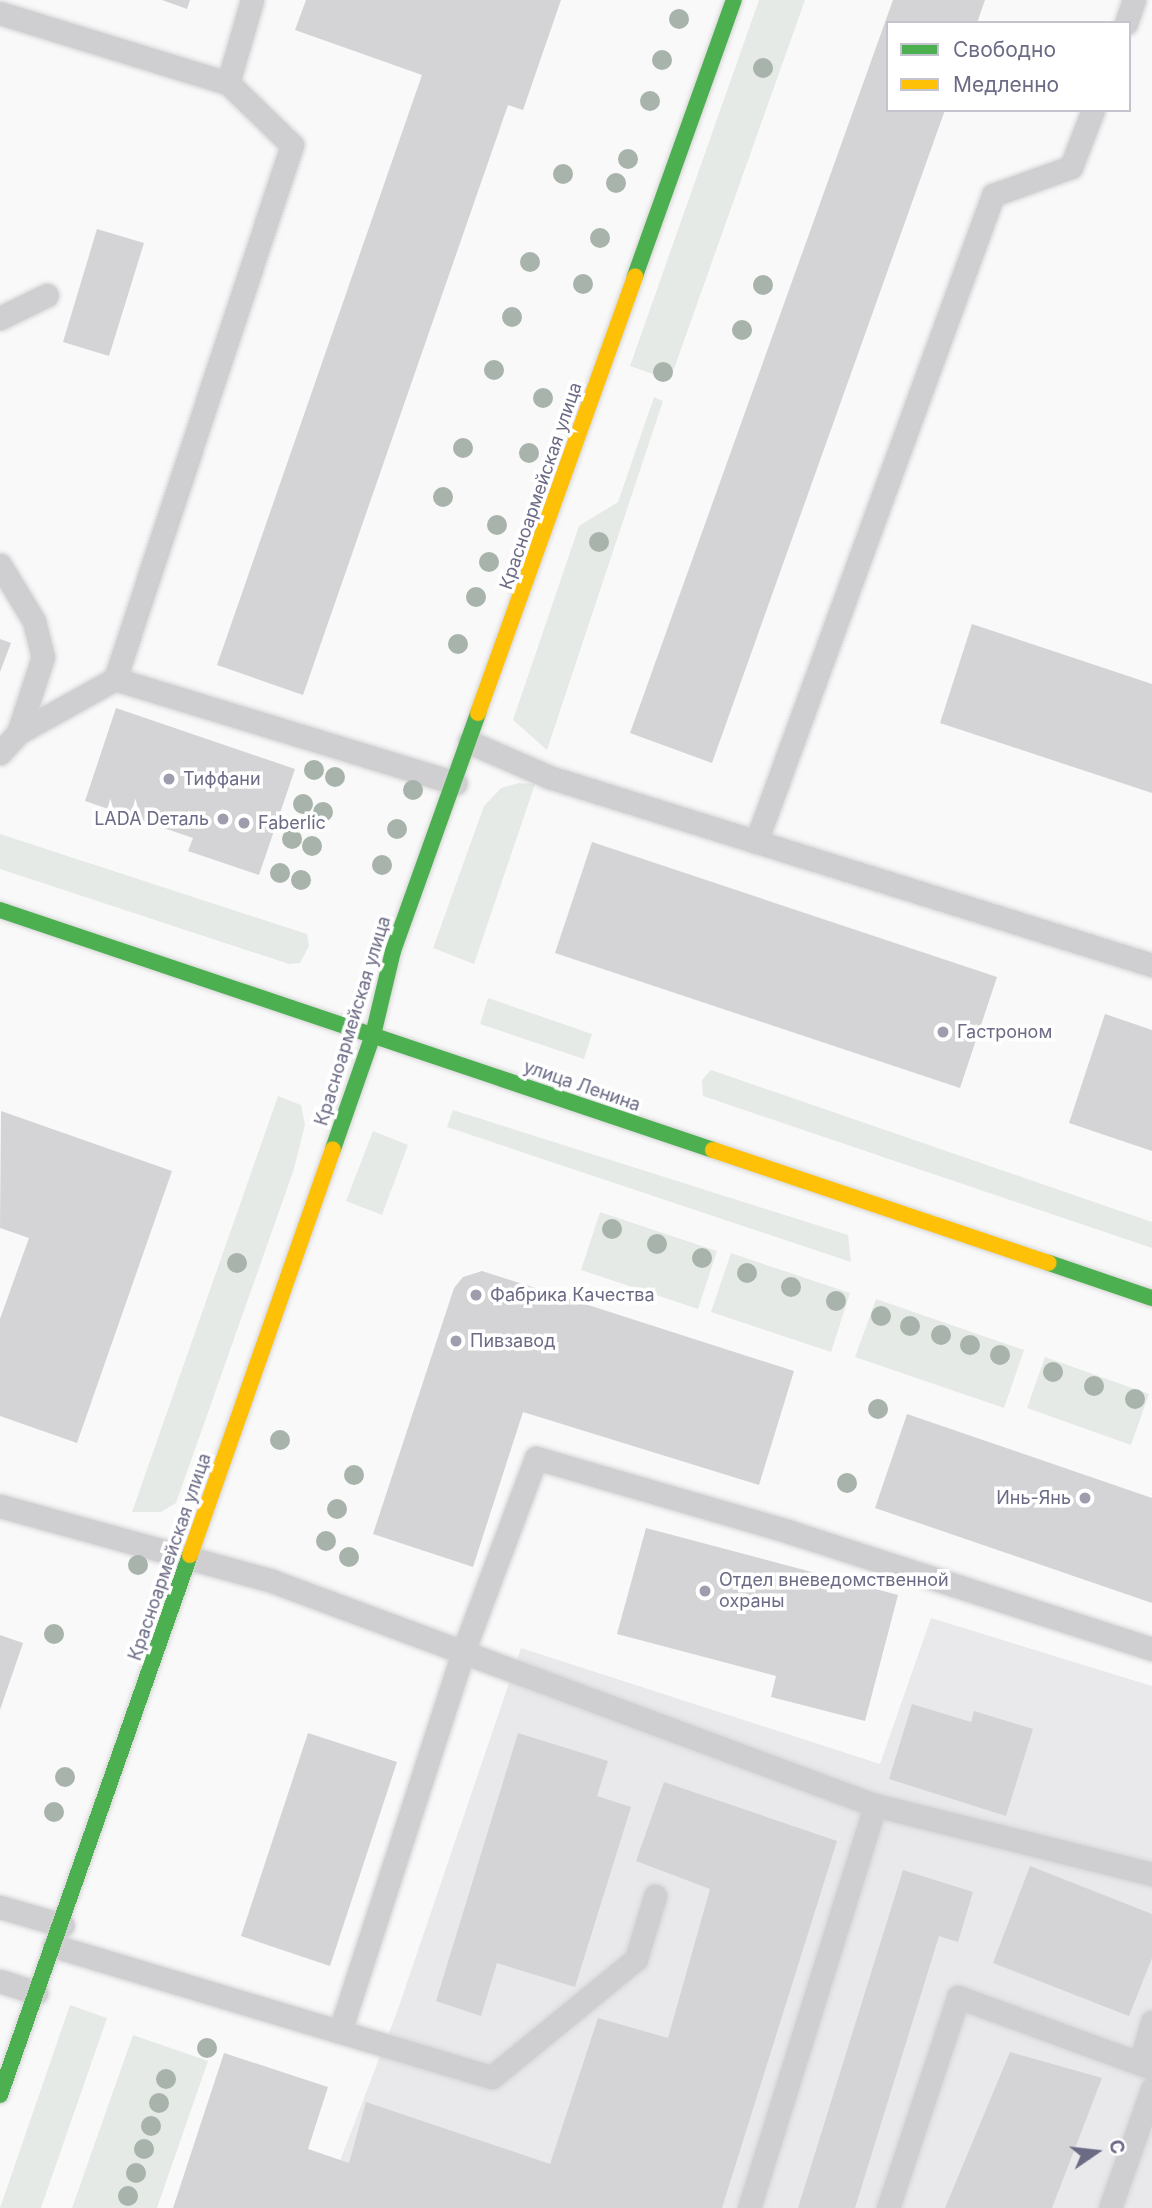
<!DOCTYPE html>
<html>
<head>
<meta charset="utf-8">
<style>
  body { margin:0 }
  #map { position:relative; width:1152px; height:2208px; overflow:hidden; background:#f9f9f9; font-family:Inter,sans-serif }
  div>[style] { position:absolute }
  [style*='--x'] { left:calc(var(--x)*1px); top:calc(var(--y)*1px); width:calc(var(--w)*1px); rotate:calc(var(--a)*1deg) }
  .built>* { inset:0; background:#e9e9eb }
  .green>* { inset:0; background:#e6eae7 }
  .building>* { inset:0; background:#d4d4d6 }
  .roads { filter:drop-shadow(0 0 2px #d5d5d7) drop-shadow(0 0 2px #d5d5d7) }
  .lane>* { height:23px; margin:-11.5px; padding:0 11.5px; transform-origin:11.5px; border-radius:11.5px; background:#cfcfd2 }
  .fast>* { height:16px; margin:-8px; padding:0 8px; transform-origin:8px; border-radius:8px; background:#4caf50 }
  .slow>* { height:16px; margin:-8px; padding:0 8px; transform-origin:8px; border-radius:8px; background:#ffc107 }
  .trees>* { width:20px; height:20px; margin:-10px; border-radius:50%; background:#a8b3ab }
  .dots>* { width:19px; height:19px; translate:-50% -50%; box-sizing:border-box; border:4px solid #fff; border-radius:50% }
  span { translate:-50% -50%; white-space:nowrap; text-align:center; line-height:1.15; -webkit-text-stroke:7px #fff; paint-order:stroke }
  .street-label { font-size:18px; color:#6b6b86 }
  .poi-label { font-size:18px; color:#6b6b86 }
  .left { translate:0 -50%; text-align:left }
  .right { translate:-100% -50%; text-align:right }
  .legend { position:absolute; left:886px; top:21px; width:245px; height:91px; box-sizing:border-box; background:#fff; border:2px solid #c4c4cf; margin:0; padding:9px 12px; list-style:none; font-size:21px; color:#6b6b86 }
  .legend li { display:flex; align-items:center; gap:14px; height:35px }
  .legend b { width:35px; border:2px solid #c4c4cf }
  .north { position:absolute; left:1061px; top:2117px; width:70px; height:70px; -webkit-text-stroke:5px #fff; paint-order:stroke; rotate:76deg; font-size:19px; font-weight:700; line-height:28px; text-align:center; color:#6b6b86 }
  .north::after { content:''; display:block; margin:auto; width:24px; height:32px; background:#6b6b86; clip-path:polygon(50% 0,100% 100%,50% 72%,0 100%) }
</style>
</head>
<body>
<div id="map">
  <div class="built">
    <i style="clip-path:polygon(931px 1618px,1152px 1686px,1152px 2208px,322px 2208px,398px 2009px,521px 1648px,880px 1764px)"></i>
  </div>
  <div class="green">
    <i style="clip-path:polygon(759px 0,805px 0,670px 380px,630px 366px)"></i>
    <i style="clip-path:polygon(654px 397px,663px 401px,547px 750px,513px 720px,579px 526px,618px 502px)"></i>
    <i style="clip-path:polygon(519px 783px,535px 784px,474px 964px,433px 948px,484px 806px,501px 788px)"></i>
    <i style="clip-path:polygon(0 834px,307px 934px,309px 946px,300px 963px,289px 964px,0 869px)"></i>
    <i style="clip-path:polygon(488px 998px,592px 1034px,584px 1059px,480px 1024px)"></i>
    <i style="clip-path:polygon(711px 1070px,1152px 1222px,1152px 1248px,703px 1096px,702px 1080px)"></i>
    <i style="clip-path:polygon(278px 1096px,301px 1105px,305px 1125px,294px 1169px,176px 1503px,161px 1512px,132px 1512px)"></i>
    <i style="clip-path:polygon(453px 1110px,848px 1235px,851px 1262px,447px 1127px)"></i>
    <i style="clip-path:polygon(373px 1131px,408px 1145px,382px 1215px,346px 1201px)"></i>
    <i style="clip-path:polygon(600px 1212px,717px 1251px,698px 1309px,581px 1270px)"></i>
    <i style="clip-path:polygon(731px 1253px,850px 1293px,831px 1352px,711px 1312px)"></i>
    <i style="clip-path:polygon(876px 1299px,1024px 1350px,1004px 1408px,855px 1357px)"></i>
    <i style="clip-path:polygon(1045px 1357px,1149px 1394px,1131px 1445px,1027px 1408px)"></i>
    <i style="clip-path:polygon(70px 2005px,107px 2018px,41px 2208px,0 2208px)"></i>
    <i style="clip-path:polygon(133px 2035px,208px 2061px,157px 2208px,72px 2208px)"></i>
  </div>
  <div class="building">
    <i style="clip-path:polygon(162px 0,190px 0,187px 9px)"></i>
    <i style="clip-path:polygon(306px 0,561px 0,523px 110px,508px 105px,303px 695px,217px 665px,422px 75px,295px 30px)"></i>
    <i style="clip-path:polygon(893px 0,985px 0,977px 23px,888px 23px,888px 110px,945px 110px,712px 763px,630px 733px)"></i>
    <i style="clip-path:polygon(97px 229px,144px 243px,109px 356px,63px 342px)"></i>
    <i style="clip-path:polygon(972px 624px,1152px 684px,1152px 793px,940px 723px)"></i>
    <i style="clip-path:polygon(0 639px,11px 643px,0 672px)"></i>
    <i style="clip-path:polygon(116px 708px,295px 769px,259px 875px,188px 851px,193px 838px,85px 801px)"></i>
    <i style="clip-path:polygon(592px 842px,997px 977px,960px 1088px,555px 953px)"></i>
    <i style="clip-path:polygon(1105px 1014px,1152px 1030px,1152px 1151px,1069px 1123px)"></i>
    <i style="clip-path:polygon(1px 1111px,172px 1171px,77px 1443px,0 1416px,0 1319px,29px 1238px,0 1228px)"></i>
    <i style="clip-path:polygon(482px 1271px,794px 1371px,759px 1485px,523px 1412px,473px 1567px,373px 1534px,454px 1288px,463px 1277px)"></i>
    <i style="clip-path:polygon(907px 1414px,1152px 1498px,1152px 1603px,875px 1508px)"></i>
    <i style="clip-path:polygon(646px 1528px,898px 1595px,865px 1721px,771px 1697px,776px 1676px,617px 1634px)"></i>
    <i style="clip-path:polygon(0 1635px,23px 1643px,0 1710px)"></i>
    <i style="clip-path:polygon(912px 1704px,971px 1722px,974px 1711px,1033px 1729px,1006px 1816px,889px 1779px)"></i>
    <i style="clip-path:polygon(308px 1733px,397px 1762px,330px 1966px,241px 1936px)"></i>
    <i style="clip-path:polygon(518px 1733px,608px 1761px,597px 1796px,631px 1807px,575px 1987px,497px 1963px,481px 2016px,436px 2001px)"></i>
    <i style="clip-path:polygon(664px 1782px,837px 1841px,722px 2208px,173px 2208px,224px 2053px,328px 2087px,308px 2149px,349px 2163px,366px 2102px,550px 2164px,598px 2018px,668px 2038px,710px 1889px,636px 1861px)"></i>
    <i style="clip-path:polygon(1030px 1866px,1152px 1914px,1152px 1958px,1129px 2016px,993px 1963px)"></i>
    <i style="clip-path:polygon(903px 1870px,973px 1892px,958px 1942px,939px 1936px,855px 2208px,798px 2208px)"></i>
    <i style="clip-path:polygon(1010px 2052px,1102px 2078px,1052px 2208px,945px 2208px)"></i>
  </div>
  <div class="roads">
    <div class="lane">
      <i style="--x:252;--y:0;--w:86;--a:106.1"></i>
      <i style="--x:228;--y:83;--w:89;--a:44.1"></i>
      <i style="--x:292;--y:145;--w:563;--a:108.34"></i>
      <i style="--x:115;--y:679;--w:356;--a:17"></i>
      <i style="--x:0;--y:13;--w:239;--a:17.1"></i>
      <i style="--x:1126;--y:23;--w:24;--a:-71"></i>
      <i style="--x:0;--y:318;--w:52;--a:-26.1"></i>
      <i style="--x:0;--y:565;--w:66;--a:58.7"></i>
      <i style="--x:34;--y:621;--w:37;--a:76"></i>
      <i style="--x:43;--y:657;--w:80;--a:108.2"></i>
      <i style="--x:469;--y:742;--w:87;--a:23.6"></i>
      <i style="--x:549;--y:777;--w:632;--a:17.32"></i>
      <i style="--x:0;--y:753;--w:27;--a:-48"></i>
      <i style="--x:18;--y:733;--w:111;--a:-29.1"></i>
      <i style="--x:756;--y:842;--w:689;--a:-69.88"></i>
      <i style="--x:993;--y:195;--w:83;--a:-19.7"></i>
      <i style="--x:1071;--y:167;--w:61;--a:-68.9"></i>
      <i style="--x:0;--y:1506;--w:282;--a:15.4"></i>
      <i style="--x:272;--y:1581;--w:204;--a:20.4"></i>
      <i style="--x:463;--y:1652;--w:207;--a:-69.4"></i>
      <i style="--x:536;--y:1458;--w:265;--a:16.2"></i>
      <i style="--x:790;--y:1532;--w:380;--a:17.9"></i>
      <i style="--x:0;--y:1907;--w:65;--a:16.2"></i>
      <i style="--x:54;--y:1946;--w:457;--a:16.7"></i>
      <i style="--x:492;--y:2077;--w:186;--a:-39.3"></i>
      <i style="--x:636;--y:1959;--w:66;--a:-73.2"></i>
      <i style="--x:0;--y:1981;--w:38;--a:18"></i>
      <i style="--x:340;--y:2031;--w:398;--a:-72"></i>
      <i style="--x:463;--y:1652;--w:439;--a:20.4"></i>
      <i style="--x:1140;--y:2063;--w:43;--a:-73.7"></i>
      <i style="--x:749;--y:2208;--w:422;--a:-72.6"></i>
      <i style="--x:875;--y:1805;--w:285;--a:14"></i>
      <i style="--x:888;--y:2208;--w:222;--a:-71.6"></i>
      <i style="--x:958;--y:1997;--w:207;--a:20.1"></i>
      <i style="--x:1110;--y:2208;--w:126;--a:-70.6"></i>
    </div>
    <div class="fast">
      <i style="--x:635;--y:276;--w:293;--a:-70.3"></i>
      <i style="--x:0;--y:910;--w:752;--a:18.6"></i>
      <i style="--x:333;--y:1149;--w:121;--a:-70.7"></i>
      <i style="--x:373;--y:1035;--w:86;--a:-76.6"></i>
      <i style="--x:393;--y:951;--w:253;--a:-70.3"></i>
      <i style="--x:1049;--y:1263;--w:109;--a:18.8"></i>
      <i style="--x:0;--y:2095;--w:572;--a:-70.62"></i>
    </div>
    <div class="slow">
      <i style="--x:478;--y:713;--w:464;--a:-70.2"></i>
      <i style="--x:713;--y:1150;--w:354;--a:18.6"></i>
      <i style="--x:190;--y:1555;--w:430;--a:-70.6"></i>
    </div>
  </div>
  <div class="trees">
    <i style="left:679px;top:19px"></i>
    <i style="left:662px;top:60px"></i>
    <i style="left:763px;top:68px"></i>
    <i style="left:650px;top:101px"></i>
    <i style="left:628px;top:159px"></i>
    <i style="left:563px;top:174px"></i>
    <i style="left:616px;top:183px"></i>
    <i style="left:600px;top:238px"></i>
    <i style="left:530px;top:262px"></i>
    <i style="left:583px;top:284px"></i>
    <i style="left:763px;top:285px"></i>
    <i style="left:512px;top:317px"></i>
    <i style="left:742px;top:330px"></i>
    <i style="left:494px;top:370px"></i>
    <i style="left:663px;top:372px"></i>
    <i style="left:543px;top:398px"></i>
    <i style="left:463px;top:448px"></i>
    <i style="left:529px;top:453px"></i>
    <i style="left:443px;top:497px"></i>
    <i style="left:497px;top:525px"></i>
    <i style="left:599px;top:542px"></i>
    <i style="left:489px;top:562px"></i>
    <i style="left:476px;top:597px"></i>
    <i style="left:458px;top:644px"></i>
    <i style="left:314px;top:770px"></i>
    <i style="left:335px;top:777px"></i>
    <i style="left:413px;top:790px"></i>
    <i style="left:303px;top:804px"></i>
    <i style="left:323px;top:812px"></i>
    <i style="left:397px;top:829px"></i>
    <i style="left:292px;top:839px"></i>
    <i style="left:312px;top:846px"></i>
    <i style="left:382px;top:865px"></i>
    <i style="left:280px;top:873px"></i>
    <i style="left:301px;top:880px"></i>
    <i style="left:612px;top:1229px"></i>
    <i style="left:657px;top:1244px"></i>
    <i style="left:702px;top:1258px"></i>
    <i style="left:237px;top:1263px"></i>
    <i style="left:747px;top:1273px"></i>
    <i style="left:791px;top:1287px"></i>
    <i style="left:836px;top:1301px"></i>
    <i style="left:881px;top:1316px"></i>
    <i style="left:910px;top:1326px"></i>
    <i style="left:941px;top:1335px"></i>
    <i style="left:970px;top:1345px"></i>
    <i style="left:1000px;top:1355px"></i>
    <i style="left:1053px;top:1372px"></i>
    <i style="left:1094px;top:1386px"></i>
    <i style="left:1135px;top:1399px"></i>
    <i style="left:878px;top:1409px"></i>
    <i style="left:280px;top:1440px"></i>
    <i style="left:354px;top:1475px"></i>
    <i style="left:847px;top:1483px"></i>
    <i style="left:337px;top:1509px"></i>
    <i style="left:326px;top:1541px"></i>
    <i style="left:349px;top:1557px"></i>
    <i style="left:138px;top:1565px"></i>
    <i style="left:54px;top:1634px"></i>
    <i style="left:65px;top:1777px"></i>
    <i style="left:54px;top:1812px"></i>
    <i style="left:207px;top:2048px"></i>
    <i style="left:166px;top:2079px"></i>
    <i style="left:159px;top:2103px"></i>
    <i style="left:151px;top:2126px"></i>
    <i style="left:144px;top:2149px"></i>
    <i style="left:136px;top:2173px"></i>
    <i style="left:128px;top:2196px"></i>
  </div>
  <div class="dots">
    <i style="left:169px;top:779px;background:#9d9dae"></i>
    <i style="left:223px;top:819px;background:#9d9dae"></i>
    <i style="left:244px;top:823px;background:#9d9dae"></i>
    <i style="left:943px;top:1032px;background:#9d9dae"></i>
    <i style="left:476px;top:1295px;background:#9d9dae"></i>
    <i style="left:456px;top:1341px;background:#9d9dae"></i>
    <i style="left:1085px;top:1498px;background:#9d9dae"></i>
    <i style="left:705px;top:1591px;background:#9d9dae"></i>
  </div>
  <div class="street-label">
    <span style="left:541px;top:486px;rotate:-71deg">Красноармейская улица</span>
    <span style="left:353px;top:1021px;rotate:-73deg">Красноармейская улица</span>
    <span style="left:582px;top:1086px;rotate:19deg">улица Ленина</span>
    <span style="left:170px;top:1557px;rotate:-71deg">Красноармейская улица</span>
  </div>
  <div class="poi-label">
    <span class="left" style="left:183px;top:779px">Тиффани</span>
    <span class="right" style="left:209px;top:819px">LADA Dеталь</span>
    <span class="left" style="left:258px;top:823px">Faberlic</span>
    <span class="left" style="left:957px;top:1032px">Гастроном</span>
    <span class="left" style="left:490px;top:1295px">Фабрика Качества</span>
    <span class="left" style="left:470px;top:1341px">Пивзавод</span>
    <span class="right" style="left:1071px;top:1498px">Инь-Янь</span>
    <span class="left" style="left:719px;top:1591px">Отдел вневедомственной<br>охраны</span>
  </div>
  <ul class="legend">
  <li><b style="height:9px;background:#4caf50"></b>Свободно</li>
  <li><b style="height:9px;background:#ffc107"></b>Медленно</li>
  </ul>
  <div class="north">С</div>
</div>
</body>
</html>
